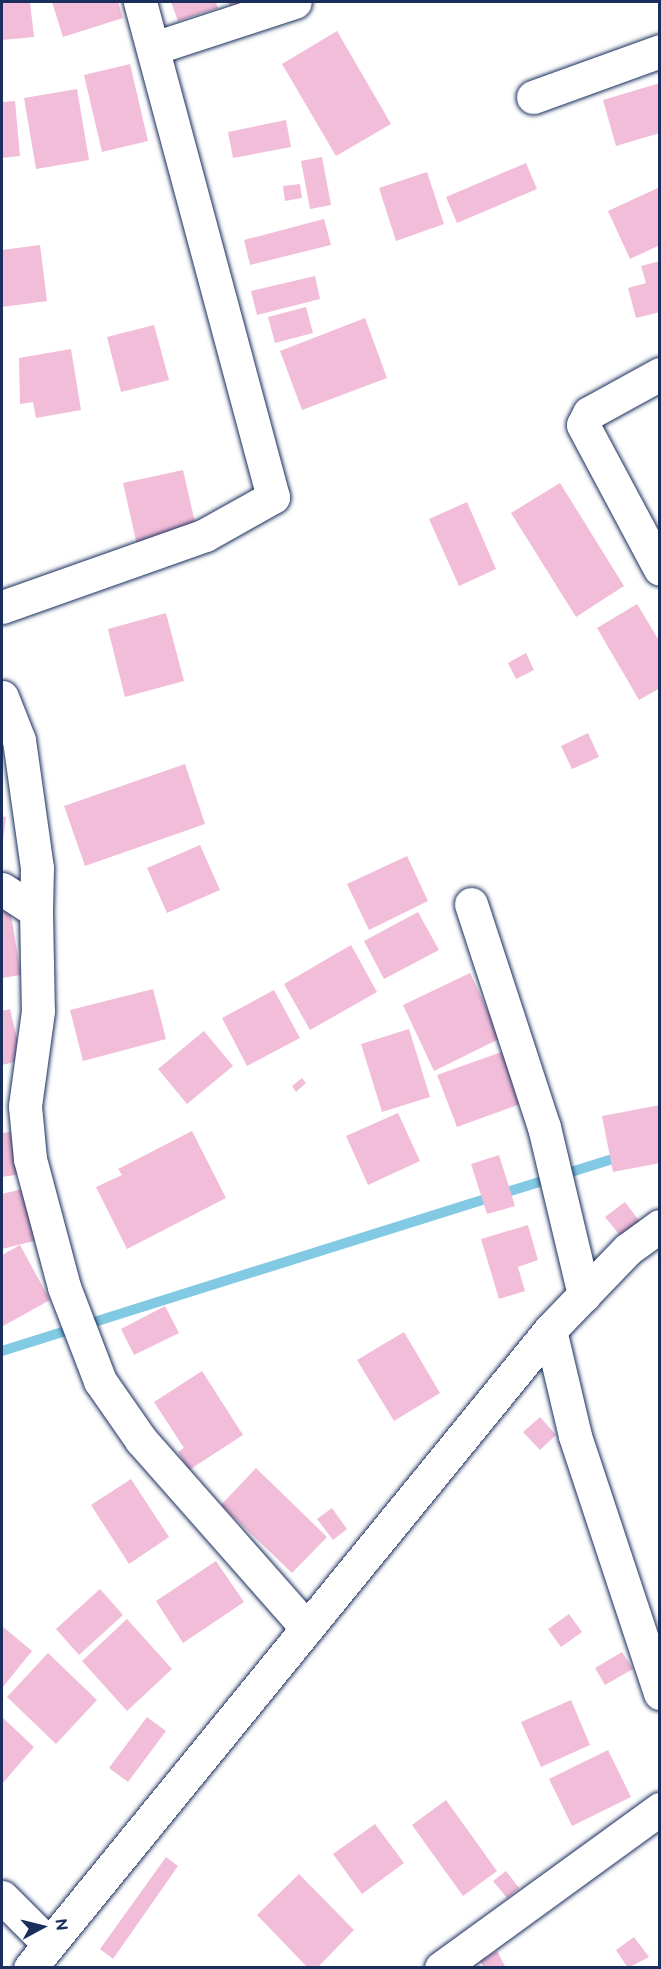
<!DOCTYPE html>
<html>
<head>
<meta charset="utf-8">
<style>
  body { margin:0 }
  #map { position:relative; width:661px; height:1969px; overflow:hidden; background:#fff; font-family:"Balsamiq Sans",sans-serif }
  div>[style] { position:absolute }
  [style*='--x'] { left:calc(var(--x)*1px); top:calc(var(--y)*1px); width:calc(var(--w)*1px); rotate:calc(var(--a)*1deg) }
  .stream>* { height:10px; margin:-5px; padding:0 5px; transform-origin:5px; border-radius:5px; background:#82c9e3 }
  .building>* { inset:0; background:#f2bdd9 }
  .roads { filter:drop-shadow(0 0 2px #1b2f5e) drop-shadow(0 0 2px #1b2f5e) }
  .minor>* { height:33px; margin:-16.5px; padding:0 16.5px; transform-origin:16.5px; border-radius:16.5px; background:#fff }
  span { translate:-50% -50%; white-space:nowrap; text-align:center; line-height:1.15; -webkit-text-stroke:6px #fff; paint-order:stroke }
  .frame { position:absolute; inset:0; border:3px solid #1b2f5e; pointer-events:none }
  .north { position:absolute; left:12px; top:1897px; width:60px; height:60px; -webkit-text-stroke:4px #fff; paint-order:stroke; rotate:83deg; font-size:16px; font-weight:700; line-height:24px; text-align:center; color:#1b2f5e }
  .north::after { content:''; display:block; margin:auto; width:21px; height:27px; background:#1b2f5e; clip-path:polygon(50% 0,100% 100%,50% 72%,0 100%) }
</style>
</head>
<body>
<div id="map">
  <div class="stream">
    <i style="--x:2;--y:1351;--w:650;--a:-17.46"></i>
  </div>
  <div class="building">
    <i style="clip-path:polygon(2px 2px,30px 2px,34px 37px,2px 40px)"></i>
    <i style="clip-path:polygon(52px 2px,118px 2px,123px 18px,63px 37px)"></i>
    <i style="clip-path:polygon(171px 2px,216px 2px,218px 8px,178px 21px)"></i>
    <i style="clip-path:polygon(228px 2px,257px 2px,231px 10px)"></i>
    <i style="clip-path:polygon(337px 31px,391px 124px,336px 156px,282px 64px)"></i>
    <i style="clip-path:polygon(130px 64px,148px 141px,102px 152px,84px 75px)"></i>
    <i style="clip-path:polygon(660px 83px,660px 133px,616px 146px,603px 100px)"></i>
    <i style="clip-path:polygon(77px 89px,89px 160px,36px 169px,24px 98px)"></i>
    <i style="clip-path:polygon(15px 101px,20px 156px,2px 158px,2px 102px)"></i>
    <i style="clip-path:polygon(286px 120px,291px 147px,233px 158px,228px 132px)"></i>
    <i style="clip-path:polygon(322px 157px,331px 205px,310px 209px,301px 161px)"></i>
    <i style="clip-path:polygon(526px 163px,537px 189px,457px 223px,446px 197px)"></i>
    <i style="clip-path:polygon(427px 172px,444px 224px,396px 241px,379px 188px)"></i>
    <i style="clip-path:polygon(300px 184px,302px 198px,285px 201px,283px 186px)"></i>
    <i style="clip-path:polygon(660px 187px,660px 245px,630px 259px,608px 211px)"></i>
    <i style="clip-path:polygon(324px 219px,331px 245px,250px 265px,244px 240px)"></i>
    <i style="clip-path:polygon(40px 245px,47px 301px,2px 307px,2px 250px)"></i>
    <i style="clip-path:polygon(660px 261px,660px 312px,636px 318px,628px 288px,646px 283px,641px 266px)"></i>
    <i style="clip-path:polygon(315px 276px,320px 299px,257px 315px,251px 291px)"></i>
    <i style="clip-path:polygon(306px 307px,313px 333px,275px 343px,268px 317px)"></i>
    <i style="clip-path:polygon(365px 318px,387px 378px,302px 410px,280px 351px)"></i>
    <i style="clip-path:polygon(154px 325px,169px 380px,121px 392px,107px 337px)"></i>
    <i style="clip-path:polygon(71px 349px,81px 410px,36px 418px,33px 402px,20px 404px,19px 358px)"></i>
    <i style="clip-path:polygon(183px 470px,197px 531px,137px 545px,123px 483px)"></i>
    <i style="clip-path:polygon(560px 483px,624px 586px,576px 617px,511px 513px)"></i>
    <i style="clip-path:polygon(467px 502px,496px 569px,459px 586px,429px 519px)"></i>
    <i style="clip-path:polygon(637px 604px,660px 642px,660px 688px,639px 700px,597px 628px)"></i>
    <i style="clip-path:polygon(166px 613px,184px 681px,125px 697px,108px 629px)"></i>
    <i style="clip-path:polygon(526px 653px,534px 670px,516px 679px,508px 663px)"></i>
    <i style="clip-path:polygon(588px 733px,599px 757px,572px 769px,561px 746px)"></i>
    <i style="clip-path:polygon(185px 764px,205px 824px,85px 866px,64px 806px)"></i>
    <i style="clip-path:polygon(2px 816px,6px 817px,3px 841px,2px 841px)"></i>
    <i style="clip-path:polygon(200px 845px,220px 890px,167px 913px,147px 868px)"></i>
    <i style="clip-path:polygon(407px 856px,428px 901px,369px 930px,347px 884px)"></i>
    <i style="clip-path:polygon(9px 903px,21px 975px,2px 978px,2px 904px)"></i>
    <i style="clip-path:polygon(418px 912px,439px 950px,384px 979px,364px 941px)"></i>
    <i style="clip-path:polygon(351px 945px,377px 992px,310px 1030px,284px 984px)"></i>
    <i style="clip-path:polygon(470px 973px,501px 1038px,434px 1071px,403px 1005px)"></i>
    <i style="clip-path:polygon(153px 989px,166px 1039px,83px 1061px,70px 1010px)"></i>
    <i style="clip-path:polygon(274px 990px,300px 1038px,247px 1066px,222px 1018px)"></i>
    <i style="clip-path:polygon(10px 1009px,22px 1060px,2px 1065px,2px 1011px)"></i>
    <i style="clip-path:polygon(409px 1029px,430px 1097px,382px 1112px,361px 1044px)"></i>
    <i style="clip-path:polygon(204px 1031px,233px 1066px,187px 1104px,158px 1069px)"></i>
    <i style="clip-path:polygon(507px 1050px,526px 1102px,457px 1127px,437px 1075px)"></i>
    <i style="clip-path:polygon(302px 1078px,306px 1083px,296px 1092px,292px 1086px)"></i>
    <i style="clip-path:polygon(660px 1105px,660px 1163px,613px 1172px,602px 1116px)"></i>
    <i style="clip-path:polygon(398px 1113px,420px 1161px,368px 1185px,346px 1136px)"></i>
    <i style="clip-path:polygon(15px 1131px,21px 1174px,2px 1177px,2px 1133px)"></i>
    <i style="clip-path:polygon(192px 1131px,226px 1198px,127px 1249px,96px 1187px,122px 1175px,118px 1169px)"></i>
    <i style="clip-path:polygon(499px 1155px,515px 1206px,487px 1214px,471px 1164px)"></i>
    <i style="clip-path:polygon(30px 1187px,42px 1239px,2px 1249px,2px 1194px)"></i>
    <i style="clip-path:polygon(625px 1202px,641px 1223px,622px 1238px,605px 1217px)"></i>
    <i style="clip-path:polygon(528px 1225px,538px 1260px,518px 1267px,525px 1291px,499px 1299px,481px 1239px)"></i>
    <i style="clip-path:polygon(20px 1245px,50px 1300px,3px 1326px,2px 1255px)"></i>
    <i style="clip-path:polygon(165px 1306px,179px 1333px,134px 1355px,121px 1329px)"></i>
    <i style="clip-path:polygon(404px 1332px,440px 1393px,394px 1421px,357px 1360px)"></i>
    <i style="clip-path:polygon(202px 1371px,243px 1435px,189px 1470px,178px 1452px,184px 1448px,154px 1402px)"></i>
    <i style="clip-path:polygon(540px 1417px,556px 1435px,540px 1450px,523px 1432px)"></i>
    <i style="clip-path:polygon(256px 1468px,327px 1537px,292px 1573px,221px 1505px)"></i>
    <i style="clip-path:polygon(131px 1479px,169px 1537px,129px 1564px,91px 1505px)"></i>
    <i style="clip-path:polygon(332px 1508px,347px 1529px,333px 1540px,317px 1519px)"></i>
    <i style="clip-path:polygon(216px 1561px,244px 1602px,183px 1643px,156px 1601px)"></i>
    <i style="clip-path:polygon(100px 1589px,123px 1615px,79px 1655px,56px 1629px)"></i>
    <i style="clip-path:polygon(569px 1614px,582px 1632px,561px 1647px,548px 1629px)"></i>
    <i style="clip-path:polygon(127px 1619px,172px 1669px,127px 1711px,82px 1661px)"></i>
    <i style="clip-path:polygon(2px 1626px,32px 1651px,2px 1688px)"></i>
    <i style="clip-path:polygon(622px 1652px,633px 1669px,605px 1685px,595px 1668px)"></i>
    <i style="clip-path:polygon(48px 1653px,97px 1700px,56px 1744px,7px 1697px)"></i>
    <i style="clip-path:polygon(571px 1700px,590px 1745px,541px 1767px,521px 1722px)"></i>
    <i style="clip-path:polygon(2px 1717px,34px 1747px,2px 1784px)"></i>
    <i style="clip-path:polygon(147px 1717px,166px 1731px,128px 1782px,109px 1768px)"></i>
    <i style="clip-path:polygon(608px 1750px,631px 1797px,572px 1826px,549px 1779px)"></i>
    <i style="clip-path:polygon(446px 1800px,497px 1871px,463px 1896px,412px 1825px)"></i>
    <i style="clip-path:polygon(375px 1824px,404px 1863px,362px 1894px,333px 1854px)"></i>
    <i style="clip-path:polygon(166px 1857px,178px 1866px,113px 1959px,100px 1949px)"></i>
    <i style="clip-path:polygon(506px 1871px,519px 1888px,507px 1898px,493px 1881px)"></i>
    <i style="clip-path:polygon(299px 1874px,354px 1930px,317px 1968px,308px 1968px,257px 1915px)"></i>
    <i style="clip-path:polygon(634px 1937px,649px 1957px,628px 1968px,616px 1950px)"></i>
    <i style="clip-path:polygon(497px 1951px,506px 1968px,484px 1968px,480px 1961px)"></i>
  </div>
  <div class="roads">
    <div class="minor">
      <i style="--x:154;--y:48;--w:148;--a:-18.1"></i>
      <i style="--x:533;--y:97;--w:135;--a:-19.9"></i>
      <i style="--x:660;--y:374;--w:81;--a:151.2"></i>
      <i style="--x:589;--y:413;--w:13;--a:117"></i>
      <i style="--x:583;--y:425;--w:163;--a:61.9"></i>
      <i style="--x:2;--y:607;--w:215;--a:-19.5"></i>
      <i style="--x:205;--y:535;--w:78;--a:-29.2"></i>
      <i style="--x:273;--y:497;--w:513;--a:-105.04"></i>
      <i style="--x:2;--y:697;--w:46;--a:68.4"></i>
      <i style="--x:19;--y:740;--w:129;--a:82"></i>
      <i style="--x:37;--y:868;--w:43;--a:91.3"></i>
      <i style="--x:2;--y:889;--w:40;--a:32.9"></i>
      <i style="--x:36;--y:911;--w:100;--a:88.9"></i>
      <i style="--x:38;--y:1011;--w:96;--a:97.8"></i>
      <i style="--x:25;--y:1106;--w:53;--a:84.6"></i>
      <i style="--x:30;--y:1159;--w:132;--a:75.1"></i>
      <i style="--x:64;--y:1287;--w:101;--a:69"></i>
      <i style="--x:100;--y:1381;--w:72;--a:55.2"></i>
      <i style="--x:141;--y:1440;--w:248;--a:48.6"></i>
      <i style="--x:471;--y:904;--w:235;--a:71.9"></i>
      <i style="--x:544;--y:1127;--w:173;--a:76.6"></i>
      <i style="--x:550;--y:1330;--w:109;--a:76.7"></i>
      <i style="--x:575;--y:1436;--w:271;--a:71.7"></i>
      <i style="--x:2;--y:1897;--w:66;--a:45"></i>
      <i style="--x:30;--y:1968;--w:823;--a:-50.82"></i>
      <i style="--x:550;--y:1330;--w:112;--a:-46.1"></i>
      <i style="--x:628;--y:1249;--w:39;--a:-36"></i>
      <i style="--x:441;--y:1968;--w:271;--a:-36"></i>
    </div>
  </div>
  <div class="frame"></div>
  <div class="north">N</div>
</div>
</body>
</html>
